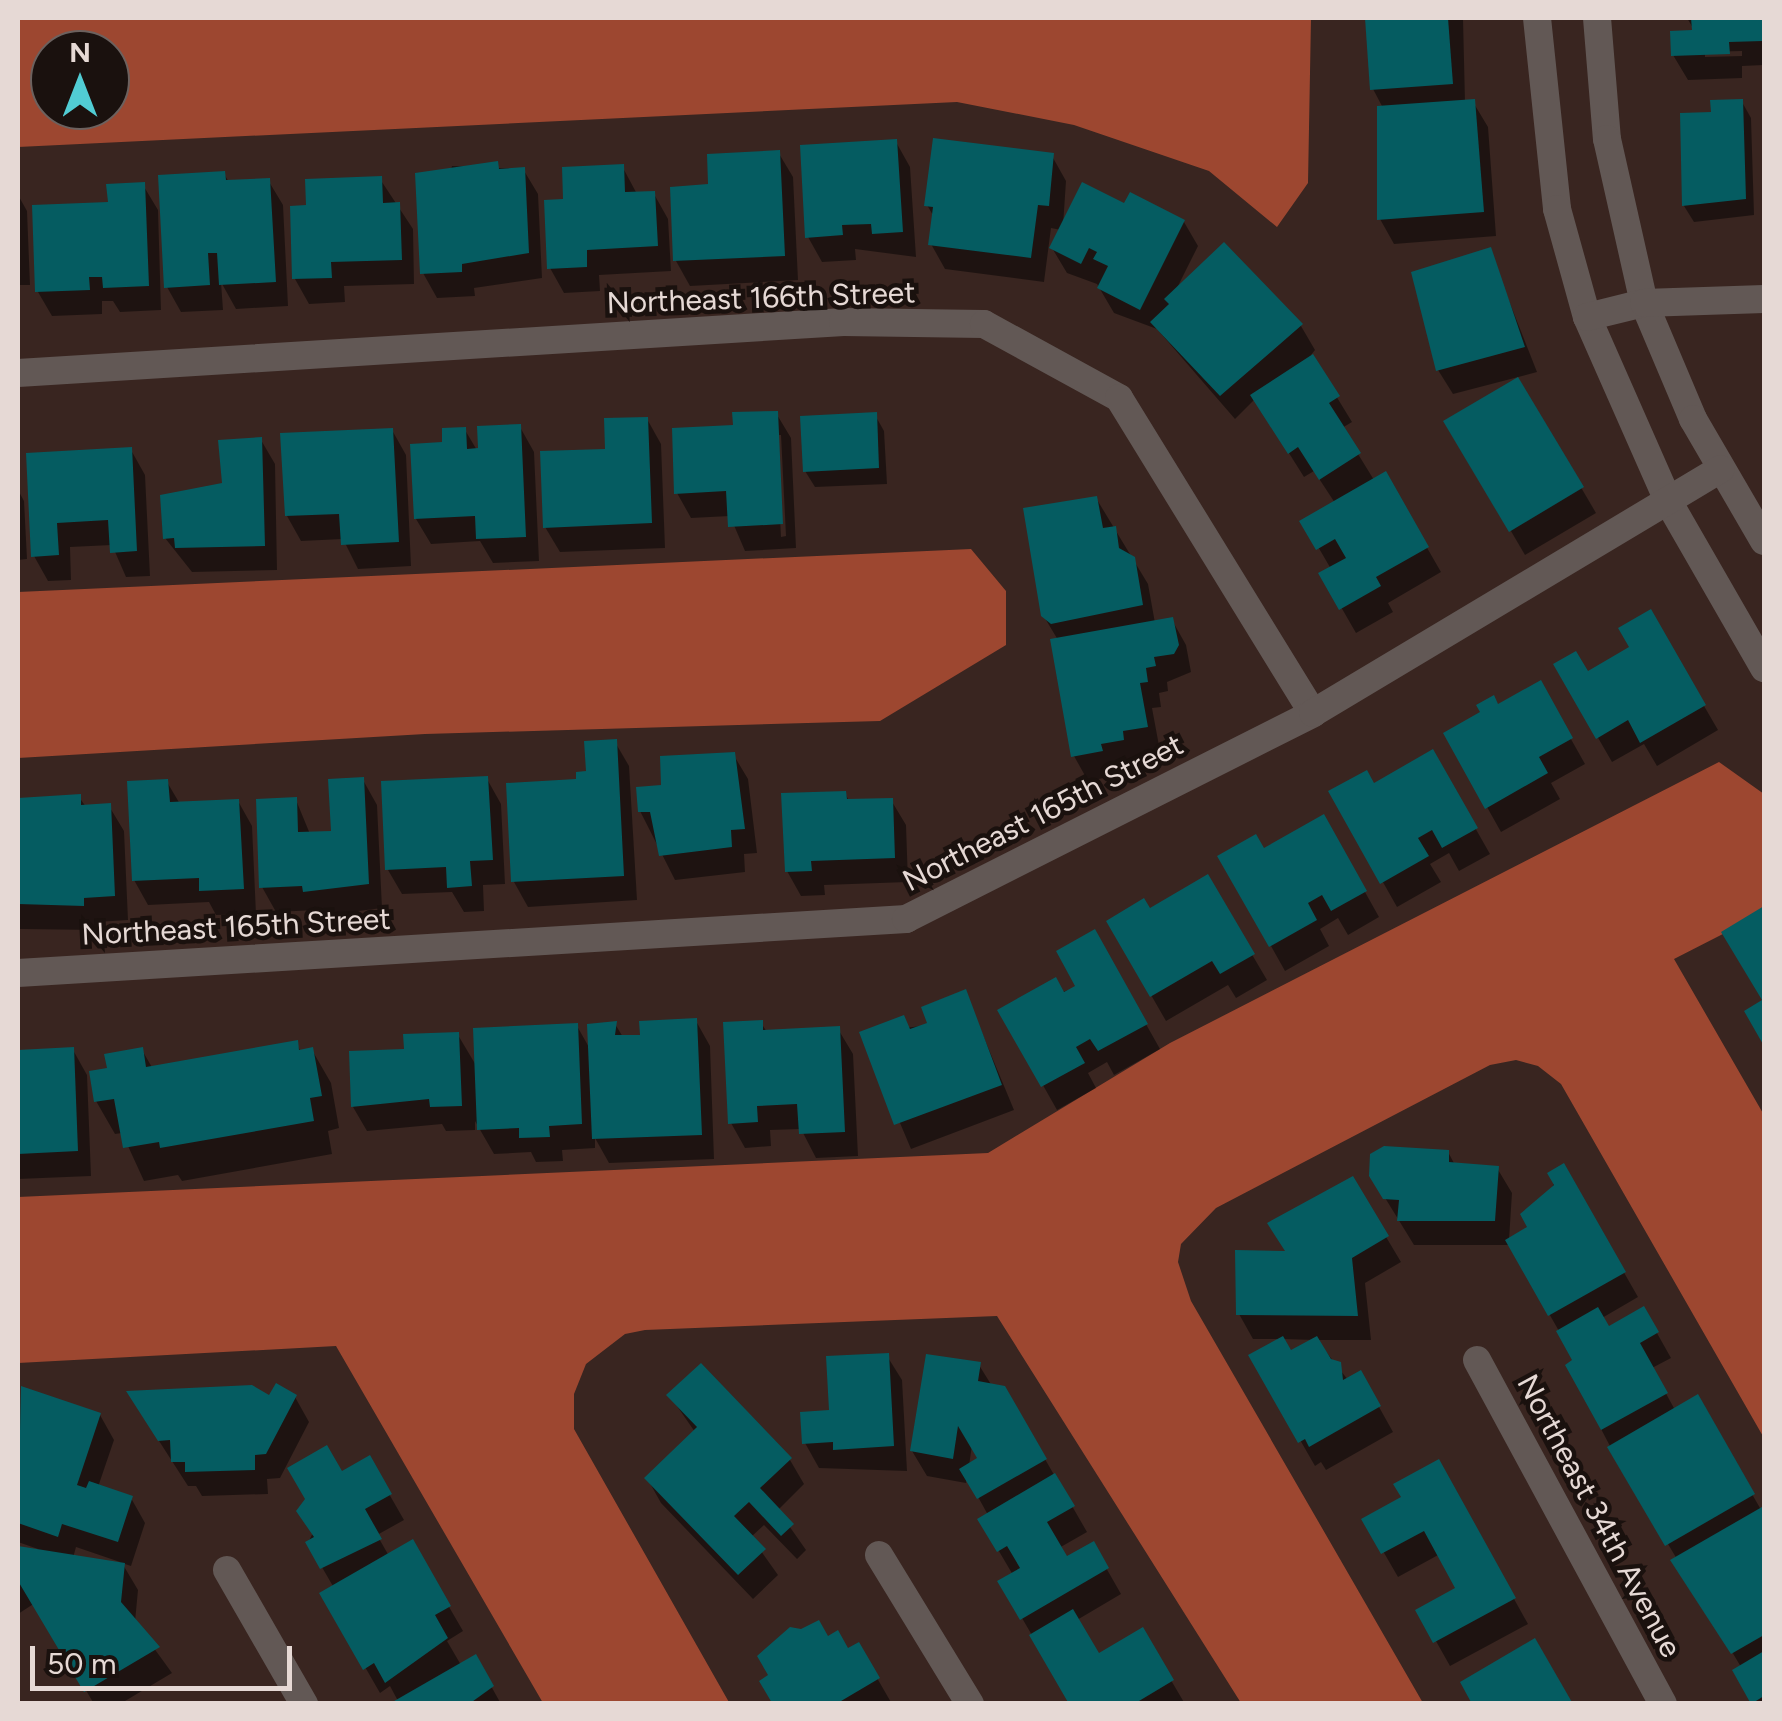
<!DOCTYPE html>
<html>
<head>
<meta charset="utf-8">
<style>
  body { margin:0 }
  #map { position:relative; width:1782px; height:1721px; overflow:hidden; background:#392520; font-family:Figtree,sans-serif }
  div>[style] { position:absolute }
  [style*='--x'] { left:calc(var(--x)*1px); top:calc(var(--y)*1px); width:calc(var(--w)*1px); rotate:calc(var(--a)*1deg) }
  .water>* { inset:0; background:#9d4730 }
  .shadow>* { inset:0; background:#0007 }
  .building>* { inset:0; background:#055c61 }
  .minor>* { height:28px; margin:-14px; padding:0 14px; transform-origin:14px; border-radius:14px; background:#625855 }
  span { translate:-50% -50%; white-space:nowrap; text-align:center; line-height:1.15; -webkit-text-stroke:9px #1a110e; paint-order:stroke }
  .street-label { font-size:30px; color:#e6d9d5 }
  .frame { position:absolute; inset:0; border:20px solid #e6d9d5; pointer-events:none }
  .north { position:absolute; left:30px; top:30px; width:100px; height:100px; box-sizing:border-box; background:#1a110e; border:2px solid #6c615e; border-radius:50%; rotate:0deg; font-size:28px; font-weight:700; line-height:40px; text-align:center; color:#e6d9d5 }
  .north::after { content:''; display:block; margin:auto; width:35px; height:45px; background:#51ccd3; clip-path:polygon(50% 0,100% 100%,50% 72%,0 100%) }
  .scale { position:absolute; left:30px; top:1646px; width:262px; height:45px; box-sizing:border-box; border:5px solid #e6d9d5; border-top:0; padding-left:12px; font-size:30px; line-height:35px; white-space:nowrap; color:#e6d9d5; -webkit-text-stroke:8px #1a110e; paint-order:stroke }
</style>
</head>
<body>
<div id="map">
  <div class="water">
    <i style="clip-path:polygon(evenodd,18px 18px,1311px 18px,1308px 183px,1277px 227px,1209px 171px,1074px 125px,957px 102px,18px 147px,18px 18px,50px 50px,110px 50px,110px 110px,50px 110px,50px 50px)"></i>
    <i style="clip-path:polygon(971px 549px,1006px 591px,1006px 645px,880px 721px,425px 734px,18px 758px,18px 592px)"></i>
    <i style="clip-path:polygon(1719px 762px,1764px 794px,1764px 913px,1674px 959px,1764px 1115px,1764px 1438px,1561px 1084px,1538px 1066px,1516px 1060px,1490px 1065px,1216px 1208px,1181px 1244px,1178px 1262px,1191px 1301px,1423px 1703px,1241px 1703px,997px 1316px,645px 1330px,625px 1334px,586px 1364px,574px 1394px,574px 1429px,730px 1704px,543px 1703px,336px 1346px,18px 1363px,18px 1197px,988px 1153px,1170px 1043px)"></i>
  </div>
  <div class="shadow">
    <i style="clip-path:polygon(1367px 18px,1463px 18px,1465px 102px,1473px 102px,1488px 127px,1496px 236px,1394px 244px,1380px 219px,1383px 108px,1373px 89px)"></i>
    <i style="clip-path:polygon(evenodd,1687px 18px,1764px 18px,1764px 65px,1742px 66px,1742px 78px,1688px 80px,1673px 55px,1696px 33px,1687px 18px,1742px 51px,1742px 56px,1705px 57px,1705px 52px,1742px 51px)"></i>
    <i style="clip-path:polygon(1742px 102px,1751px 118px,1754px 215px,1694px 222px,1684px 206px,1713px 115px)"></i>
    <i style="clip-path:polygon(896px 142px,910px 167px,916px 257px,855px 249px,856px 260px,822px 262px,808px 237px)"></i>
    <i style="clip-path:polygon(778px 152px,793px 177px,798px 280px,690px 286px,676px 261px,711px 187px)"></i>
    <i style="clip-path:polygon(1052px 156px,1066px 181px,1063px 226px,1125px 206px,1184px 222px,1198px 246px,1176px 290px,1301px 326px,1315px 350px,1311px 355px,1352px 422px,1342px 428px,1374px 480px,1385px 475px,1441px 572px,1388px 603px,1393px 612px,1356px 633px,1322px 574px,1331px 569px,1303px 521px,1335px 503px,1314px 471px,1304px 477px,1255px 399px,1235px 419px,1157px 329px,1114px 313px,1097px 284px,1067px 273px,1052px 248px,1061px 230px,1051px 228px,1044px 282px,945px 269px,931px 244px,934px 217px,927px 205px)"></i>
    <i style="clip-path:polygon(452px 166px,523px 169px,538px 194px,542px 278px,474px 288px,475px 296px,437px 298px,423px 273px)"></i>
    <i style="clip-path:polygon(622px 166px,637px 194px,654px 194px,668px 219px,671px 271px,599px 275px,600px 291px,564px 293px,550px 268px,566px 202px)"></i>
    <i style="clip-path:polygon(224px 174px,229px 182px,268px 180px,283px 205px,288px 306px,236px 309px,221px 282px,223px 310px,181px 312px,167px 287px)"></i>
    <i style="clip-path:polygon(380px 179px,413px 229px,414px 284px,344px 286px,345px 302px,309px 304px,295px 279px,309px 207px)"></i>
    <i style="clip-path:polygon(143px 185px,158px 210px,161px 310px,120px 312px,113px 301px,102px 301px,102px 314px,52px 316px,38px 292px,110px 204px)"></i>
    <i style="clip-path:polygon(18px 195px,27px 211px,30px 285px,18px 285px)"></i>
    <i style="clip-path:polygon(1489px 250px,1537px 372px,1453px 394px,1438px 370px)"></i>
    <i style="clip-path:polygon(1518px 380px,1596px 513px,1525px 555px,1447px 422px)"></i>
    <i style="clip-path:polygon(evenodd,776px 413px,791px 438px,796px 548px,745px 551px,730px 516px,691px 518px,677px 493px,735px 427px,776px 413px,776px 435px,781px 435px,786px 536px,781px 537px,776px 435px)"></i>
    <i style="clip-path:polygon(875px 415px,884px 431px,887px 484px,815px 487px,805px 471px)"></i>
    <i style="clip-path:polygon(647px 419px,661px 444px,665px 548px,560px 552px,545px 527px,608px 452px)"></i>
    <i style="clip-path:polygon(520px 427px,534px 452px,539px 561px,493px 563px,480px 541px,431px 544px,416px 519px,445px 444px,465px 430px,481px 457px)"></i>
    <i style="clip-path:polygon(392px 430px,406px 455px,411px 566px,358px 569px,343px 539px,301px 541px,287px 516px)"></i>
    <i style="clip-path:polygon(261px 440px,275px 464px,277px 570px,192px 572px,165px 538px,224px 485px)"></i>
    <i style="clip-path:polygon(131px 450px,145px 475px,150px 576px,126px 577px,112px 545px,70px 547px,71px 580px,48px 581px,34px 556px,29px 455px)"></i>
    <i style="clip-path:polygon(18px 490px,24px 501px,27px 559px,18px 560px)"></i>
    <i style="clip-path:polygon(1096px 498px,1148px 584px,1155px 623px,1172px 620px,1186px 645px,1191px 672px,1167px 682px,1168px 691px,1159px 693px,1161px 707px,1152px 708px,1160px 751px,1135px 756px,1137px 764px,1114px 768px,1115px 776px,1088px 781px,1074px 756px,1058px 640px,1043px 615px)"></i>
    <i style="clip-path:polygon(1650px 613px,1718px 730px,1657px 766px,1644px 744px,1612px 762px,1556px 665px,1587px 674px,1633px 648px)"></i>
    <i style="clip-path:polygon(1540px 684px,1585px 764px,1551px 783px,1560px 799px,1501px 832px,1446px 734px)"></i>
    <i style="clip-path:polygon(615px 742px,629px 766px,637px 900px,528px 907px,514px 882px,579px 781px)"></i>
    <i style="clip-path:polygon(1432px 752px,1490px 854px,1459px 871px,1449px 853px,1430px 864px,1441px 882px,1397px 907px,1332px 792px,1373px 786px)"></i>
    <i style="clip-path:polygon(733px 754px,748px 779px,757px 853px,744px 854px,745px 872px,675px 880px,640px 811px,664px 788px)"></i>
    <i style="clip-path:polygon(487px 779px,501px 804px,505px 884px,483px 885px,484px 911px,464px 912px,452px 892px,402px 894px,388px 870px)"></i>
    <i style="clip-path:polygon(363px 780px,377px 805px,382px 908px,320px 916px,316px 910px,276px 912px,262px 887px,296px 800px,310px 834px,333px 833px)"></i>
    <i style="clip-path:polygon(167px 782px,180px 804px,238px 801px,252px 826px,256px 914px,216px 915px,209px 902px,148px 905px,134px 880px)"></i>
    <i style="clip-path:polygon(845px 793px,849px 801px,891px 800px,906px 825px,908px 882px,824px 885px,825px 895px,801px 896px,787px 871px)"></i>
    <i style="clip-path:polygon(79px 797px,86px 807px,109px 806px,124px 831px,128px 920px,97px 922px,97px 930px,19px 929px,18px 800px)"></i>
    <i style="clip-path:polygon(1323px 817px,1379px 917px,1348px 935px,1338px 918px,1320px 929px,1329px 946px,1285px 971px,1221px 857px,1263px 851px)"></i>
    <i style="clip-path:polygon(1207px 878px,1267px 980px,1236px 998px,1228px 985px,1166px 1021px,1109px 922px,1149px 911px)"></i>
    <i style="clip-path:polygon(1094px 932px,1160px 1049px,1114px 1075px,1107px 1062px,1088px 1073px,1096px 1088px,1057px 1110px,1001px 1011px,1078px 987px)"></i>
    <i style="clip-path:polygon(965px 992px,1014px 1110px,911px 1149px,862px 1033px,930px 1025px)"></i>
    <i style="clip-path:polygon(696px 1021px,710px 1046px,714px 1159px,609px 1163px,595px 1138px,595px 1148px,562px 1150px,563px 1161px,536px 1162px,531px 1152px,494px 1154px,475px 1121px,475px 1130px,446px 1131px,442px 1124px,367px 1131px,353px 1107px,406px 1052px,458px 1035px,477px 1067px,577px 1026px,590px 1049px,615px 1024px,623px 1037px,643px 1037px)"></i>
    <i style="clip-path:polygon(761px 1023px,767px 1032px,838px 1029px,853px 1054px,858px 1156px,816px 1158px,801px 1129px,770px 1130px,771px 1146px,745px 1148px,731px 1123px)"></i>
    <i style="clip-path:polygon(296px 1043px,301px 1052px,312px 1050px,331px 1083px,339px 1128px,328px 1131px,332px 1154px,182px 1181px,178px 1175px,144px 1181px,122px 1133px,115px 1134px,96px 1101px,110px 1070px,142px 1050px,153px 1069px)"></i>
    <i style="clip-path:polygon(73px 1050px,87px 1075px,91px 1176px,18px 1179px,18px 1052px)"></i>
    <i style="clip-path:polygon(1448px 1152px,1455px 1165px,1497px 1168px,1512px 1193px,1509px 1240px,1531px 1228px,1563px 1166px,1638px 1297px,1602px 1318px,1608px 1330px,1644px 1310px,1671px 1358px,1652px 1368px,1675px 1410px,1697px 1398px,1764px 1515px,1764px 1704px,1754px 1704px,1735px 1670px,1741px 1667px,1611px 1448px,1568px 1366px,1576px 1361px,1510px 1245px,1414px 1245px,1371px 1175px)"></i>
    <i style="clip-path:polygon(evenodd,1352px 1180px,1401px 1262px,1365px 1283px,1371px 1340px,1317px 1340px,1348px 1380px,1360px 1373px,1393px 1432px,1326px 1470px,1321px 1462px,1315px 1466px,1252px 1356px,1282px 1339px,1253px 1339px,1239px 1314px,1352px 1180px,1282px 1339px,1315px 1340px,1291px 1353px,1282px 1339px)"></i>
    <i style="clip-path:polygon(887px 1356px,902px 1380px,907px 1471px,819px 1468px,805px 1443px)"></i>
    <i style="clip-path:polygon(evenodd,979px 1365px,992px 1386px,1004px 1388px,1087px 1532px,1059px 1548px,1066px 1560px,1093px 1545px,1121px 1594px,1077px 1620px,1098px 1657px,1142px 1631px,1185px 1704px,1072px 1704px,1001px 1582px,1013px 1575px,980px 1519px,988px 1515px,967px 1477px,966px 1483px,927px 1476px,912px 1451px,979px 1365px,972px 1445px,980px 1459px,969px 1466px,972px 1445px)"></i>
    <i style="clip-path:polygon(evenodd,22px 1389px,100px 1415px,114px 1440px,98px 1487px,131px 1498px,145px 1523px,131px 1566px,122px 1563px,138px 1590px,135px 1622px,172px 1673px,120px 1704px,94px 1704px,35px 1603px,18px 1614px,18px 1549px,38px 1549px,18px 1542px,22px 1389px,76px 1547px,120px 1562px,120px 1565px,73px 1558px,76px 1547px)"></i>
    <i style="clip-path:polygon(670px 1396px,790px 1460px,804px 1484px,778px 1510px,806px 1550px,797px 1559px,764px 1525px,751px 1537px,778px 1575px,753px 1599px,661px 1503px,647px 1478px,695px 1432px)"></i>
    <i style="clip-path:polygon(295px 1397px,309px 1422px,280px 1478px,267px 1479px,268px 1494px,202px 1496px,196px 1486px,188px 1486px,143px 1416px)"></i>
    <i style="clip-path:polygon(369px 1459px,404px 1520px,377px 1535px,389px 1556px,412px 1543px,463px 1631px,447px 1641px,461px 1665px,475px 1657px,501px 1704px,394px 1704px,398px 1701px,390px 1686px,380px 1693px,323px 1594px,334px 1588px,308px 1543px,341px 1474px)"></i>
    <i style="clip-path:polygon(1438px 1462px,1528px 1624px,1450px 1666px,1419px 1611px,1459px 1589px,1440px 1554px,1398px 1577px,1365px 1520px,1404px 1498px)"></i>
    <i style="clip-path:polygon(827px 1639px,847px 1652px,858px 1645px,892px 1704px,775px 1704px,762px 1682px)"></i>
  </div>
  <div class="building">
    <i style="clip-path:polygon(1365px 18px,1448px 18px,1453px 84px,1370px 90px)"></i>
    <i style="clip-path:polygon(1691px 18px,1764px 18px,1763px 41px,1729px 42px,1730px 54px,1671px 56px,1670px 31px,1692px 30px)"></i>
    <i style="clip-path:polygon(1475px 99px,1484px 212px,1377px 220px,1377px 106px)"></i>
    <i style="clip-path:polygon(1743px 99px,1746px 199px,1682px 206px,1680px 113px,1711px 112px,1710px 100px)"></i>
    <i style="clip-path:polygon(933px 138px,1054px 153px,1049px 206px,1038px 205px,1031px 258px,928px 245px,933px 207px,924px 206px)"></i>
    <i style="clip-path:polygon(897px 139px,903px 232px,872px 234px,871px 224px,842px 225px,843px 235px,805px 238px,800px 145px)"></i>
    <i style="clip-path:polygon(780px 150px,785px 256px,673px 261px,670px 187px,708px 184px,707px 154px)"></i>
    <i style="clip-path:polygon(498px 161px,499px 169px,525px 167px,529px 253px,462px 264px,462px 272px,420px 274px,415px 173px)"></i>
    <i style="clip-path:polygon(624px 164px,625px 192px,655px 191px,658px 246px,587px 250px,587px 267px,547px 269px,544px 200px,563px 199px,562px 167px)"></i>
    <i style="clip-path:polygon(225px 171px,226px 180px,270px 178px,276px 282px,219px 285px,217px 253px,208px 253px,210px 285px,164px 288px,158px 175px)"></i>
    <i style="clip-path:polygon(382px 176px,383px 203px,400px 202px,402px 260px,331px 262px,332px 278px,292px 279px,290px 206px,306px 205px,305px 179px)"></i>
    <i style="clip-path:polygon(145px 182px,149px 286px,103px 288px,102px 277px,89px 277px,90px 290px,35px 292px,32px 205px,108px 202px,106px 184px)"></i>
    <i style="clip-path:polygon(1082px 182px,1124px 203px,1130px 192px,1185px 220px,1140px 310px,1097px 288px,1108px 266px,1093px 259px,1097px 252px,1089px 248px,1081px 264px,1049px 248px)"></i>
    <i style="clip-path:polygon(1224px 242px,1303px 324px,1220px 396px,1150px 322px,1169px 304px,1164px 299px)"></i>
    <i style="clip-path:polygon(1491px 247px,1525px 347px,1436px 371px,1411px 272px)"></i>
    <i style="clip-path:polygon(1313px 354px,1340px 396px,1329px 403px,1361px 453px,1319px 480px,1298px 447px,1288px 454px,1250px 395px)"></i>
    <i style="clip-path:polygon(1518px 377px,1584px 487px,1509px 532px,1443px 421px)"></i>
    <i style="clip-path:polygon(778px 411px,783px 524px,728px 527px,726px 491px,674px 494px,672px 428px,733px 425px,732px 412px)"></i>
    <i style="clip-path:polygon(877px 412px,879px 468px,803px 472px,800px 416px)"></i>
    <i style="clip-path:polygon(648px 417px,652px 523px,543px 528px,540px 451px,605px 449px,604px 418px)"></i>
    <i style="clip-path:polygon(521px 424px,526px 537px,476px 539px,475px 516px,414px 519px,410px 444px,442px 442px,442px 428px,466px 427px,467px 449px,478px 448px,477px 426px)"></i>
    <i style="clip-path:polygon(393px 428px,399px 542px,341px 545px,339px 514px,285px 516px,280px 433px)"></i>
    <i style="clip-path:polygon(262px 437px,265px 546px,175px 548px,174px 538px,163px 539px,160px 495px,222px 483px,218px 440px)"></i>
    <i style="clip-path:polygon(132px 447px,137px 551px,110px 553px,108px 520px,57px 523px,59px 555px,31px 557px,26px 453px)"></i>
    <i style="clip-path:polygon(1386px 471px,1429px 547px,1376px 577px,1381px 586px,1339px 610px,1318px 573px,1346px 558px,1335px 539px,1316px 550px,1299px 521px)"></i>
    <i style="clip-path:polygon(1097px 496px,1103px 528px,1116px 526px,1119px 548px,1135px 557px,1143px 605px,1051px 624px,1041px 616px,1023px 508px)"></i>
    <i style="clip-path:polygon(1651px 609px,1706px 705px,1640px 743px,1628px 720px,1596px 739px,1553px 664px,1576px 651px,1588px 671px,1629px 647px,1618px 628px)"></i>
    <i style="clip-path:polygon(1173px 617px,1179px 645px,1174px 654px,1154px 657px,1156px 666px,1146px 668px,1148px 682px,1140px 683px,1148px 727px,1123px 731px,1124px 740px,1101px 744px,1103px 751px,1071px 757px,1050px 639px)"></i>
    <i style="clip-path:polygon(1541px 680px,1573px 738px,1539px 757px,1548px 773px,1485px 809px,1443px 733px,1480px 712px,1476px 705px,1494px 695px,1498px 704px)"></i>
    <i style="clip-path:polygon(617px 739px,624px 876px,511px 882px,506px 783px,576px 779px,576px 772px,586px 771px,584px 741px)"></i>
    <i style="clip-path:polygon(1433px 749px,1478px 828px,1442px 848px,1432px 830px,1418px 838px,1429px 856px,1380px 884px,1328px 791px,1367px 770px,1374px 783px)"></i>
    <i style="clip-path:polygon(735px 752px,745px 829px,731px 830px,732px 847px,659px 856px,650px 812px,638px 812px,636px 787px,661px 785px,660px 756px)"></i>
    <i style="clip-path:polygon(488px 776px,493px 860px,470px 861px,472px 886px,447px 888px,446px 867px,385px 870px,381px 781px)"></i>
    <i style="clip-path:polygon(364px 777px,369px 884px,303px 892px,302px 886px,259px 888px,256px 799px,297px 797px,298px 832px,331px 831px,328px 779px)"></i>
    <i style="clip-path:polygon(168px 779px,170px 802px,239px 799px,244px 889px,199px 891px,199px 878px,132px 881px,127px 781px)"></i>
    <i style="clip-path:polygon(846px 791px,847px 799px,893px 798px,895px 858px,811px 861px,812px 871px,785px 872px,781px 793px)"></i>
    <i style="clip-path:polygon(81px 794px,81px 805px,111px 803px,115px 896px,84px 898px,84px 906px,18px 904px,18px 798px)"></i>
    <i style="clip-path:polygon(1324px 814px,1367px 891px,1331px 911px,1322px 895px,1308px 903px,1317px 920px,1269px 947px,1217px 856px,1256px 834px,1264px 848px)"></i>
    <i style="clip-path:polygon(1208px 874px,1255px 954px,1220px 974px,1212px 961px,1150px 997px,1106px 921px,1144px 898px,1150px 908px)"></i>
    <i style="clip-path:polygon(1764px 906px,1764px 1046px,1744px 1011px,1762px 1000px,1721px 932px)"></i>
    <i style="clip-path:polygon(1095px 929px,1148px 1024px,1098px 1051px,1090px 1039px,1076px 1047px,1085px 1063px,1041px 1087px,997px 1010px,1056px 977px,1064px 992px,1075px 986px,1056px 951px)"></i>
    <i style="clip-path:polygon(966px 989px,1002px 1085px,894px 1125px,859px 1032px,904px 1015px,910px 1029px,927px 1023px,921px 1007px)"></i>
    <i style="clip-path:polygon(697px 1018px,702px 1135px,592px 1139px,587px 1024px,617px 1021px,615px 1035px,640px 1035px,639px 1021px)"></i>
    <i style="clip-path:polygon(763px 1020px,763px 1030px,840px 1026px,845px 1132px,799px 1134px,797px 1104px,757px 1106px,758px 1122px,728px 1124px,723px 1022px)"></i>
    <i style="clip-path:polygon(578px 1023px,582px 1124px,549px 1126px,550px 1137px,519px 1138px,519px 1128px,477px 1130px,473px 1028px)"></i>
    <i style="clip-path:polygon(459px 1032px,462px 1106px,430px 1107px,429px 1099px,351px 1107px,349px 1051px,404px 1049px,403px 1034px)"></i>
    <i style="clip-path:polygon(298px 1040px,299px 1050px,313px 1047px,322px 1096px,310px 1098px,314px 1121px,160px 1148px,159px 1142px,123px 1148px,114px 1099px,94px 1102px,89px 1071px,107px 1068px,104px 1054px,143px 1047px,146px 1067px)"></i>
    <i style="clip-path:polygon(74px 1047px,78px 1151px,18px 1154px,18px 1050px)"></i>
    <i style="clip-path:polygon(1384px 1146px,1449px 1150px,1449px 1162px,1499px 1166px,1495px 1221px,1397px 1221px,1399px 1200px,1383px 1199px,1369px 1176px,1370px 1154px)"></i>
    <i style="clip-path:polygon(1564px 1163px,1626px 1272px,1548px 1316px,1505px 1240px,1527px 1227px,1520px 1214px,1554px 1185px,1547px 1173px)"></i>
    <i style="clip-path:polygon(1353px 1176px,1389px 1236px,1352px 1258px,1358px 1316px,1236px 1315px,1235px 1250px,1285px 1251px,1267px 1223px)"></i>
    <i style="clip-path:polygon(1644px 1306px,1659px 1332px,1640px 1343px,1668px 1393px,1601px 1430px,1565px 1365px,1572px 1360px,1556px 1331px,1598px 1307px,1609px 1326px)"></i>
    <i style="clip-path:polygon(1283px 1336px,1291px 1350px,1317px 1336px,1331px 1359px,1341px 1362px,1343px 1380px,1361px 1370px,1381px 1406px,1309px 1447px,1305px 1439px,1298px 1443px,1248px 1355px)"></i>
    <i style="clip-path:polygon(889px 1353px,894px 1446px,833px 1450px,833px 1442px,802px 1444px,800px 1412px,829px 1410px,826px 1356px)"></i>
    <i style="clip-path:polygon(926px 1354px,981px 1362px,978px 1381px,1005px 1386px,1047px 1459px,977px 1499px,959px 1469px,977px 1458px,958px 1426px,953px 1459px,910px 1451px)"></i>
    <i style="clip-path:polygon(701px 1363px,792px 1458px,760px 1488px,794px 1524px,781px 1536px,749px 1502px,734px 1516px,766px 1549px,738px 1575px,644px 1478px,697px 1427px,666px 1395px)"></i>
    <i style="clip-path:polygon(276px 1383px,297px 1395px,266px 1454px,255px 1455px,255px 1470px,185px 1472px,185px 1462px,171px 1462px,170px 1440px,158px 1441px,126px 1391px,252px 1385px,269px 1395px)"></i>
    <i style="clip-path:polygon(21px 1386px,101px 1413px,77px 1485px,86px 1488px,89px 1481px,133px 1496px,118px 1542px,62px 1524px,58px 1537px,18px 1523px)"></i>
    <i style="clip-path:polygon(1698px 1394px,1755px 1494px,1665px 1546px,1607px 1447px)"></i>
    <i style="clip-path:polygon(327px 1445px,342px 1471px,370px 1455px,392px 1494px,365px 1509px,382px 1539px,320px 1569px,305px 1542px,314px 1537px,296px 1511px,305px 1499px,287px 1468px)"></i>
    <i style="clip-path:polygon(1439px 1459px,1516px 1598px,1433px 1643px,1415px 1610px,1455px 1588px,1424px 1531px,1381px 1554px,1361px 1519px,1401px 1497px,1393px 1484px)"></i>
    <i style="clip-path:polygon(1055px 1473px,1075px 1506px,1047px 1522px,1067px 1556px,1094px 1541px,1109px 1568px,1020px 1620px,997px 1581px,1020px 1568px,1007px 1546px,997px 1552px,977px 1519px)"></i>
    <i style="clip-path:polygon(1762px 1507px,1764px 1635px,1731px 1654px,1670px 1560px)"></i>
    <i style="clip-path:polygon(413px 1539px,451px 1606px,435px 1615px,448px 1638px,385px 1683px,374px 1663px,363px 1670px,319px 1593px)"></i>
    <i style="clip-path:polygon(18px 1546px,125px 1563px,121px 1602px,160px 1647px,84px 1692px,18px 1581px)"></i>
    <i style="clip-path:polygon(1073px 1609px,1099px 1653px,1143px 1627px,1174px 1680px,1134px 1704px,1069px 1704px,1029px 1635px)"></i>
    <i style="clip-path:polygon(819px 1620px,828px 1636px,838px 1630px,848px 1648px,859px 1642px,880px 1678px,836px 1704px,772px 1703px,759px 1681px,768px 1675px,757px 1656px,790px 1627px,801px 1629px)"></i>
    <i style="clip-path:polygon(1535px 1638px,1573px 1704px,1472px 1704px,1460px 1682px)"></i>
    <i style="clip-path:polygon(1764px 1651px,1764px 1696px,1751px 1704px,1732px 1670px)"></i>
    <i style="clip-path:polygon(476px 1654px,494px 1686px,469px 1704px,389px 1704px)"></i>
  </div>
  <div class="minor">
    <i style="--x:1537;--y:18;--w:192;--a:84"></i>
    <i style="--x:1557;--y:209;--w:112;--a:74.5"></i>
    <i style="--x:1587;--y:317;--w:201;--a:66.2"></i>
    <i style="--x:1668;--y:501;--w:193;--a:60.1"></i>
    <i style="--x:1597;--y:18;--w:121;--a:85.3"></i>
    <i style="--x:1607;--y:139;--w:168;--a:77.3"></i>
    <i style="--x:1644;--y:303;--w:126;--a:67.1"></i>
    <i style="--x:1693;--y:419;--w:141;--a:59.8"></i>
    <i style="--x:1587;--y:317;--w:59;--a:-13.8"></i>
    <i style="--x:1644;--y:303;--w:120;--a:-1.9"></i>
    <i style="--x:18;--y:373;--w:827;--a:-3.54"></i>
    <i style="--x:843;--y:322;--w:141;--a:0.8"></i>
    <i style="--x:984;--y:324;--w:154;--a:28.7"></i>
    <i style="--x:1119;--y:398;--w:370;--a:58.4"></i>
    <i style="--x:18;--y:973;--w:890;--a:-3.48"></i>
    <i style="--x:906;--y:919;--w:456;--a:-26.8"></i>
    <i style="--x:1313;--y:713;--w:475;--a:-30.9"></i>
    <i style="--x:1477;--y:1360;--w:391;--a:61.6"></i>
    <i style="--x:879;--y:1555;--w:175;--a:58.6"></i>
    <i style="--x:227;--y:1570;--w:155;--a:60.1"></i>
  </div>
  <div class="street-label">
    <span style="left:761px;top:298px;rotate:-2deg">Northeast 166th Street</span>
    <span style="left:1043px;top:813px;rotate:-27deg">Northeast 165th Street</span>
    <span style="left:236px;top:927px;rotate:-3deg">Northeast 165th Street</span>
    <span style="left:1599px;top:1516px;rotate:62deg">Northeast 34th Avenue</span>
  </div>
  <div class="frame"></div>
  <div class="north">N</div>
  <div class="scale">50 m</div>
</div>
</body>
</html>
